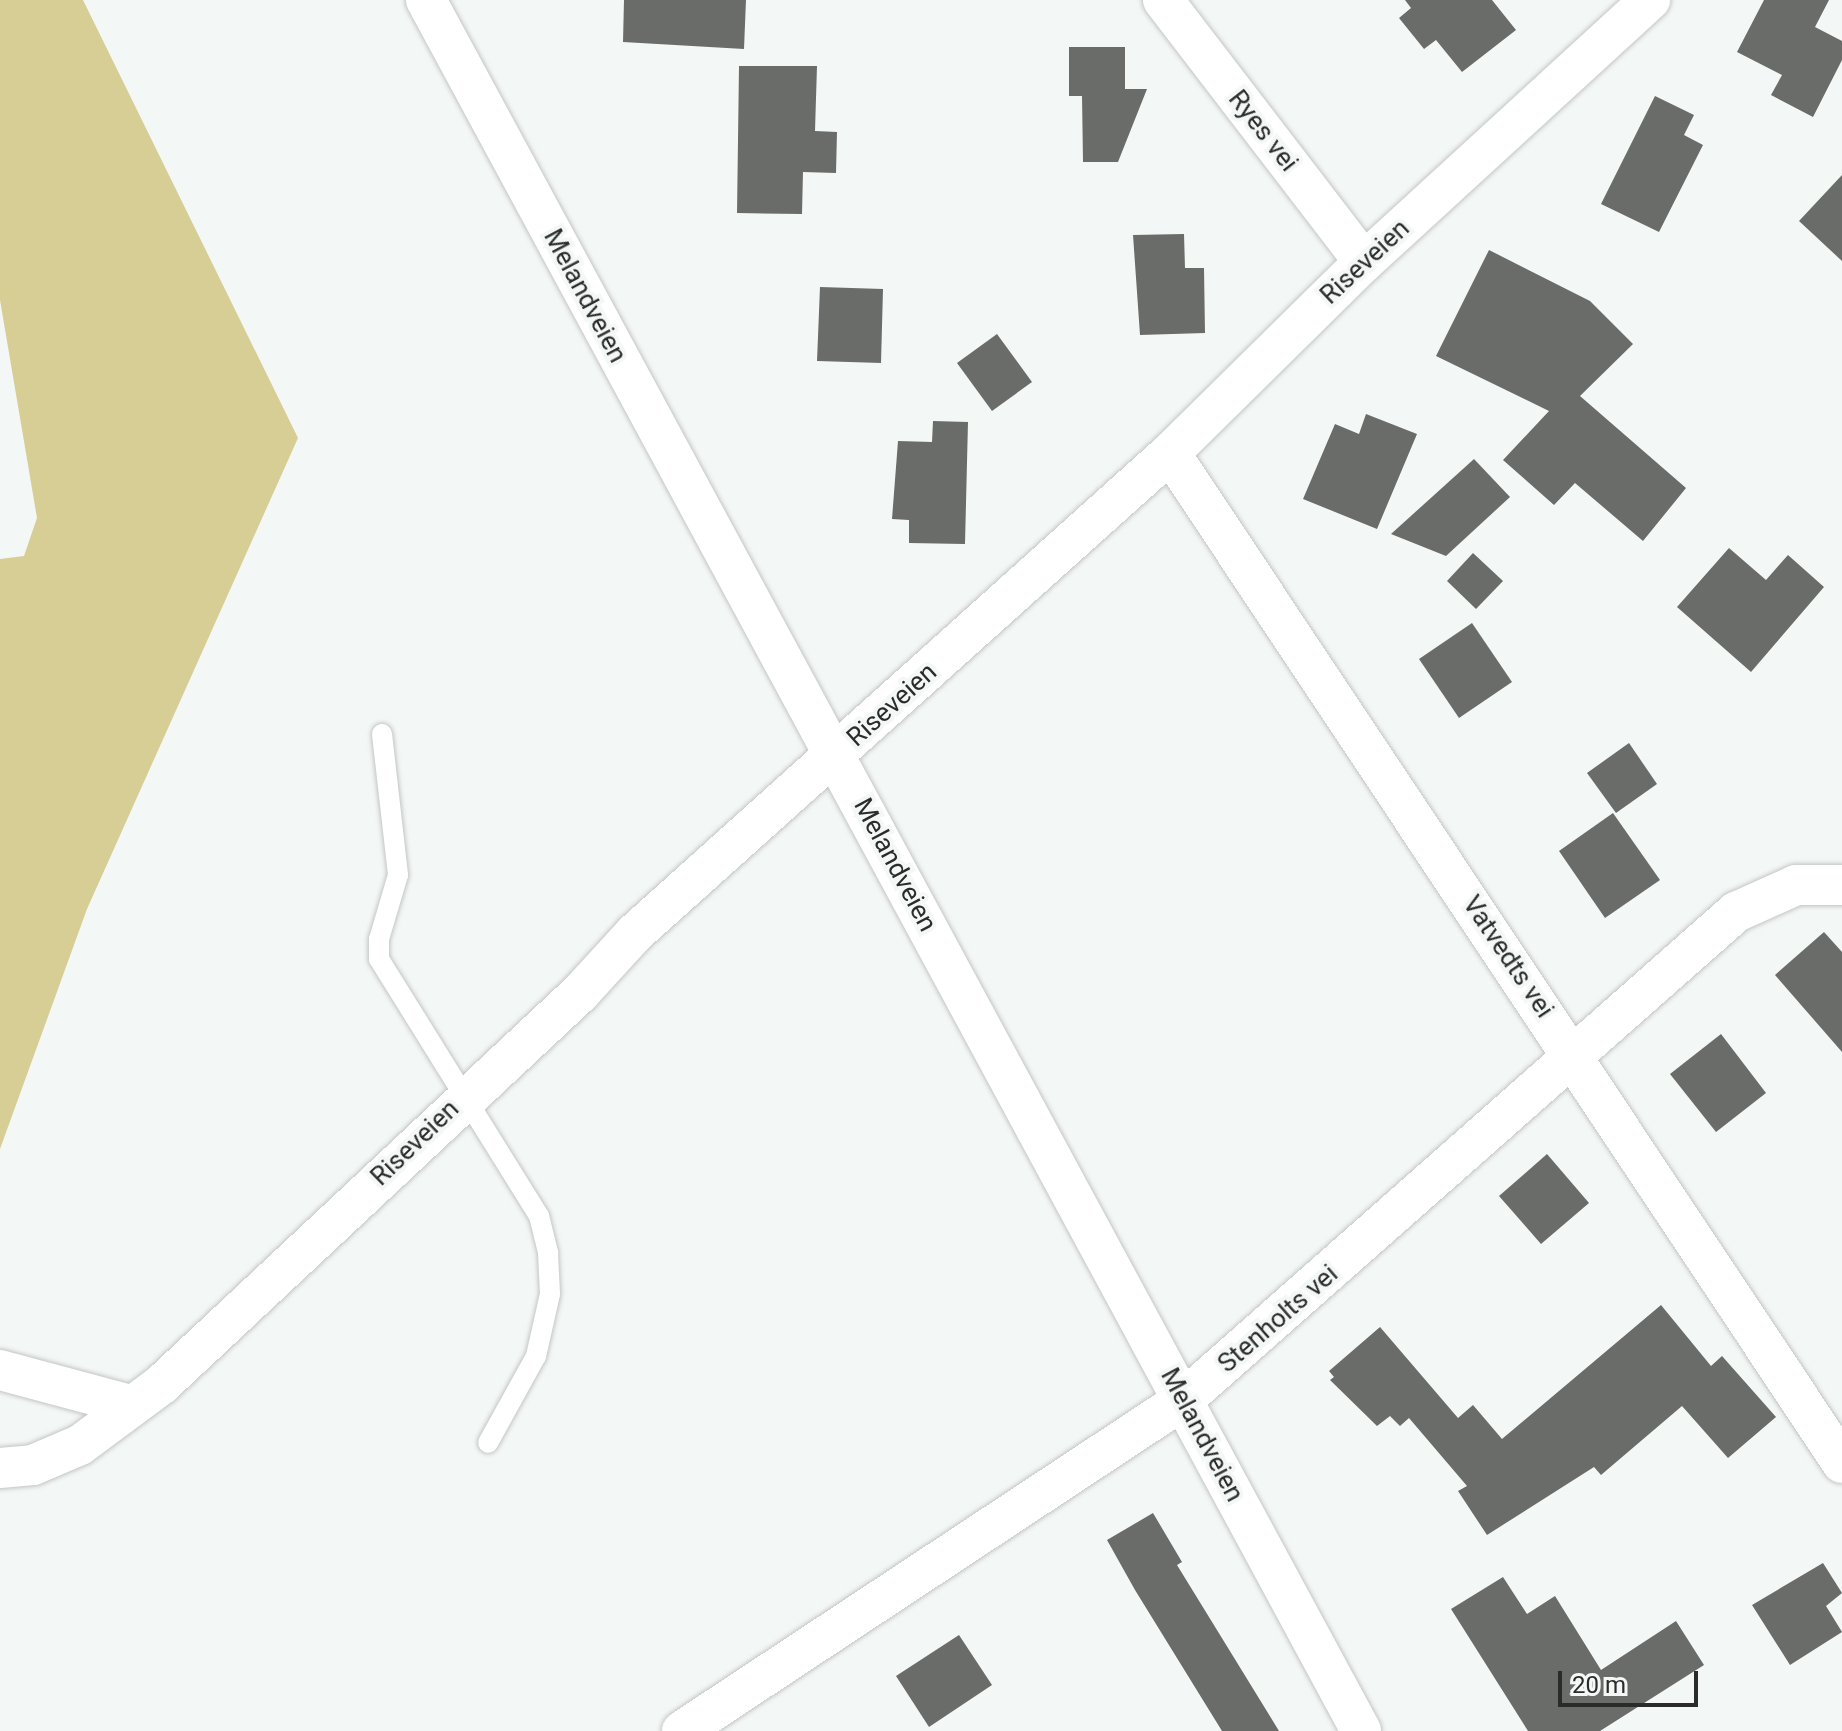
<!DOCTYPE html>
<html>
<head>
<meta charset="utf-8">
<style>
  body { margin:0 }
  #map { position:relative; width:1842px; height:1731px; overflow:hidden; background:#f3f7f5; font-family:Roboto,sans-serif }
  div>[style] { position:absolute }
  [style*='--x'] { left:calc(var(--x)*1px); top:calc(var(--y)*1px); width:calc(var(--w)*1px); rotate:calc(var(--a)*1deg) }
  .green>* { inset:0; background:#d7ce95 }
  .building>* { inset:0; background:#6a6c69 }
  .roads { filter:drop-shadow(0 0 2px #c3c6c5) drop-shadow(0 0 2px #c3c6c5) }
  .service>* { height:20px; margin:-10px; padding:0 10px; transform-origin:10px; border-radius:10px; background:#fff }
  .minor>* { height:40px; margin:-20px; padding:0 20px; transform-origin:20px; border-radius:20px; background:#fff }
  span { translate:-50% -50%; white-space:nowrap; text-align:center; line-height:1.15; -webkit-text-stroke:8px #f3f7f5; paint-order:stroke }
  .street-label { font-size:26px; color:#2a2b2a }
  .scale { position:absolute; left:1558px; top:1671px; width:140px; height:36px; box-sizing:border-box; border:4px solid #2a2b2a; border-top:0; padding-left:10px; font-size:24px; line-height:28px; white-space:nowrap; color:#2a2b2a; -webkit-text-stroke:6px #f3f7f5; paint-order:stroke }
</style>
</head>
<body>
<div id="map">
  <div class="green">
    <i style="clip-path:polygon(0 0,83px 0,298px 438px,87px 909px,0 1149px,0 559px,24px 556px,37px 518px,0 300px)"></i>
  </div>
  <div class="building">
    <i style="clip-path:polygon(624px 0,746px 0,744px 49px,623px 42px)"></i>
    <i style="clip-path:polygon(1405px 0,1492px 0,1516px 30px,1462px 72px,1436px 40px,1424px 49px,1399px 18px,1411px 8px)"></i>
    <i style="clip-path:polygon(1764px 0,1829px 0,1815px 27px,1842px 41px,1842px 60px,1813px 117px,1771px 95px,1782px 75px,1737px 52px)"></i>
    <i style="clip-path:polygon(1069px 47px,1125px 47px,1125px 89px,1147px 89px,1118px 162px,1083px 162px,1082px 96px,1069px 96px)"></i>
    <i style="clip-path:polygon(739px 66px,817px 66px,815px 131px,837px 132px,836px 173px,803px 172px,802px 214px,737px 213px)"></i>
    <i style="clip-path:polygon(1655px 96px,1694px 115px,1684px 135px,1703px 145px,1659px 232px,1601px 204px)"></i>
    <i style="clip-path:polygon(1842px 175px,1842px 261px,1799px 221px)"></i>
    <i style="clip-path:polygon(1184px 234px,1185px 268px,1204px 268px,1205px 333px,1140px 335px,1133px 235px)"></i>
    <i style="clip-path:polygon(1489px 250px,1590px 301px,1633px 344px,1580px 396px,1686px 488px,1643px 541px,1575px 483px,1554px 505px,1503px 460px,1549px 411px,1436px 356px)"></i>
    <i style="clip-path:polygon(820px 287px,883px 289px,881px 363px,817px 361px)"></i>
    <i style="clip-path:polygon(997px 334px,1032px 382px,992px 411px,957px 363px)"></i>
    <i style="clip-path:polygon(1366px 414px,1417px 434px,1377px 529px,1303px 499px,1335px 424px,1359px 434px)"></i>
    <i style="clip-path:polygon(933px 421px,968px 422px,965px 544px,909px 543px,909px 520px,892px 519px,898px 441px,932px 442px)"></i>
    <i style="clip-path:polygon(1474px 459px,1510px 497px,1446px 556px,1391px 534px)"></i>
    <i style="clip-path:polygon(1729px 548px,1766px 580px,1788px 555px,1824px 587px,1751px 672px,1677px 607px)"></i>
    <i style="clip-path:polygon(1473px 553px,1503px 581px,1476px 609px,1447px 581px)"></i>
    <i style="clip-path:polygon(1472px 623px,1512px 682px,1459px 718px,1419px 659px)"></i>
    <i style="clip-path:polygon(1629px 743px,1657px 784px,1616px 813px,1587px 773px)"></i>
    <i style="clip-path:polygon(1613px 813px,1660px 880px,1605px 918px,1559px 851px)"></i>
    <i style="clip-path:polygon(1824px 932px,1842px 952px,1842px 1052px,1775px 975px)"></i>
    <i style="clip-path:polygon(1721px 1034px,1766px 1093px,1716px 1132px,1670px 1074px)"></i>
    <i style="clip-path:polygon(1547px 1154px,1589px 1203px,1541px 1244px,1499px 1196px)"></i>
    <i style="clip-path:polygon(1661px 1305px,1711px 1366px,1722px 1356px,1776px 1417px,1728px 1458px,1682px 1406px,1601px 1475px,1594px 1467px,1487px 1535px,1458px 1491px,1467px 1486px,1409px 1418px,1400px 1426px,1390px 1416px,1377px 1426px,1330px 1380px,1334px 1377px,1329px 1371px,1380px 1327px,1458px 1418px,1473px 1405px,1502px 1439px)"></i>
    <i style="clip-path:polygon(1153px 1513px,1182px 1562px,1177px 1565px,1279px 1731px,1222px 1731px,1135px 1590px,1107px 1540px)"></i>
    <i style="clip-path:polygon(1823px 1563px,1842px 1593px,1826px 1606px,1842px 1632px,1790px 1665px,1752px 1605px)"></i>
    <i style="clip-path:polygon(1503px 1577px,1527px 1614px,1555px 1596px,1601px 1670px,1676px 1621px,1704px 1665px,1600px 1731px,1528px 1731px,1451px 1609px)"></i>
    <i style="clip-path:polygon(959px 1635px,992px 1685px,929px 1727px,896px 1676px)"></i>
  </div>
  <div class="roads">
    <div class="service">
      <i style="--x:382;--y:734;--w:142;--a:83.5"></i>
      <i style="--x:398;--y:875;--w:67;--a:106.5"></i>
      <i style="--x:379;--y:939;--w:20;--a:90"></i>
      <i style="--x:379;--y:959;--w:303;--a:58.1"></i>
      <i style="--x:539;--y:1216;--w:38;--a:76"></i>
      <i style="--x:548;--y:1253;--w:41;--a:87.2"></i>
      <i style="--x:550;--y:1294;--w:64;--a:102.7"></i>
      <i style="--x:536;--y:1356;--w:99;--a:118.9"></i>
    </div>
    <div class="minor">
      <i style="--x:426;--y:0;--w:1967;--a:61.62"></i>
      <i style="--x:1163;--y:0;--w:330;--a:52.5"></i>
      <i style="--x:1170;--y:453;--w:1213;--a:56.36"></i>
      <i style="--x:0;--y:1370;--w:136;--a:15"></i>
      <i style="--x:0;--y:1468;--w:33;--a:-5"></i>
      <i style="--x:33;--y:1465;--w:51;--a:-23.1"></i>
      <i style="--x:80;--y:1445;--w:102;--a:-36.6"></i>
      <i style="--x:162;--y:1384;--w:572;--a:-43.09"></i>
      <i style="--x:580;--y:993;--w:81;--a:-47.5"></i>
      <i style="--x:635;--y:933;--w:719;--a:-41.9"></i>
      <i style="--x:1170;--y:453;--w:272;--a:-44.6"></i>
      <i style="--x:1364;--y:262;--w:388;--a:-42.5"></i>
      <i style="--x:682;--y:1731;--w:600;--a:-33.45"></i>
      <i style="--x:1183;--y:1400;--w:738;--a:-41.43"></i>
      <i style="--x:1736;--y:912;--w:66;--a:-24.2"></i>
      <i style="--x:1796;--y:885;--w:46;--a:0"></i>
    </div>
  </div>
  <div class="street-label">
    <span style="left:1263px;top:131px;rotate:52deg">Ryes vei</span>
    <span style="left:1365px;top:262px;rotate:-43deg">Riseveien</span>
    <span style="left:585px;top:296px;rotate:62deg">Melandveien</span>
    <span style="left:892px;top:705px;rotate:-42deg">Riseveien</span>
    <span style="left:895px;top:865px;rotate:62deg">Melandveien</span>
    <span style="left:1508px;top:957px;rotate:56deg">Vatvedts vei</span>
    <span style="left:415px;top:1143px;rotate:-44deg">Riseveien</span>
    <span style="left:1278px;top:1319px;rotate:-41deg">Stenholts vei</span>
    <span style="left:1202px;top:1435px;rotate:62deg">Melandveien</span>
  </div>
  <div class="scale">20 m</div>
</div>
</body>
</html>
